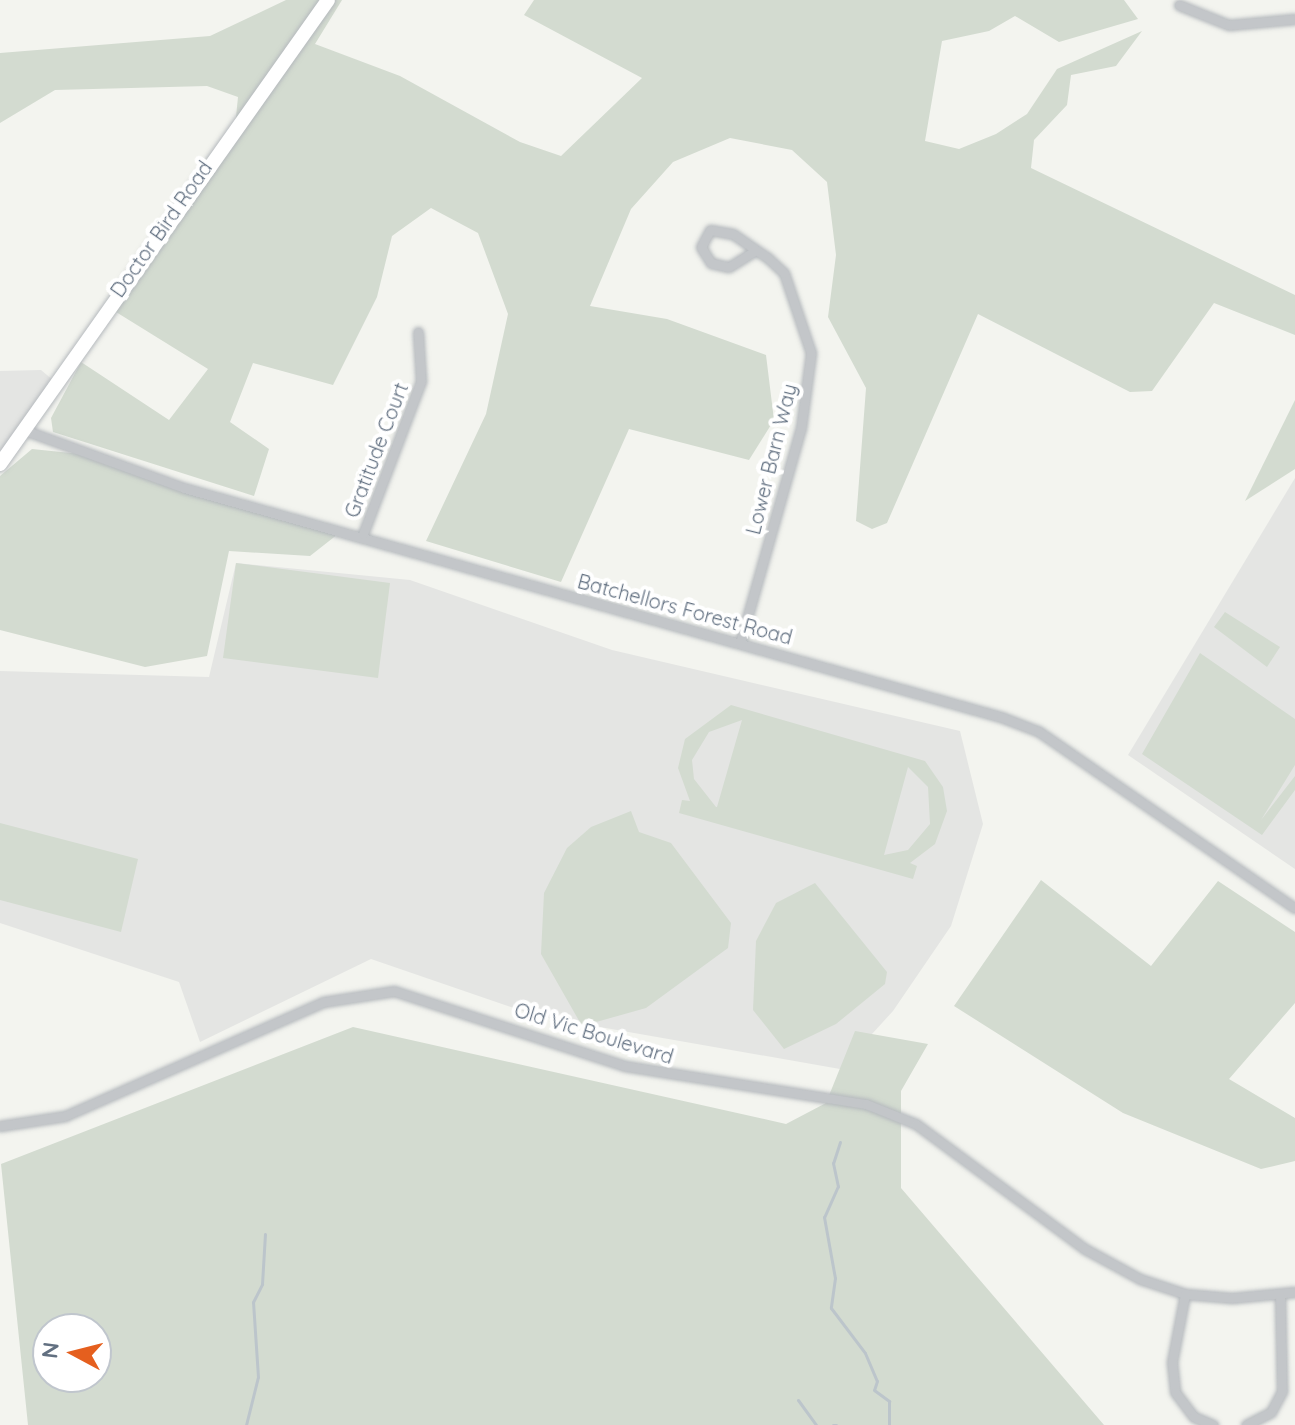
<!DOCTYPE html>
<html>
<head>
<meta charset="utf-8">
<style>
  body { margin:0 }
  #map { position:relative; width:1295px; height:1425px; overflow:hidden; background:#f3f4ef; font-family:Quicksand,sans-serif }
  div>[style] { position:absolute }
  [style*='--x'] { left:calc(var(--x)*1px); top:calc(var(--y)*1px); width:calc(var(--w)*1px); rotate:calc(var(--a)*1deg) }
  .built>* { inset:0; background:#e4e5e3 }
  .green>* { inset:0; background:#d3dbd0 }
  .stream>* { height:3px; margin:-1.5px; padding:0 1.5px; transform-origin:1.5px; border-radius:1.5px; background:#bcc5cb }
  .roads { filter:drop-shadow(0 0 2px #b5b9bd) drop-shadow(0 0 2px #b5b9bd) }
  .street>* { height:9px; margin:-4.5px; padding:0 4.5px; transform-origin:4.5px; border-radius:4.5px; background:#c3c6c9 }
  .secondary>* { height:14px; margin:-7px; padding:0 7px; transform-origin:7px; border-radius:7px; background:#fff }
  span { translate:-50% -50%; white-space:nowrap; text-align:center; line-height:1.15; -webkit-text-stroke:8px #fff; paint-order:stroke }
  .street-label { font-size:20px; color:#627081 }
  .north { position:absolute; left:32px; top:1313px; width:80px; height:80px; box-sizing:border-box; background:#fff; border:2px solid #c0c6cd; border-radius:50%; rotate:277deg; font-size:22px; font-weight:700; line-height:32px; text-align:center; color:#627081 }
  .north::after { content:''; display:block; margin:auto; width:28px; height:36px; background:#e55f1e; clip-path:polygon(50% 0,100% 100%,50% 72%,0 100%) }
</style>
</head>
<body>
<div id="map">
  <div class="built">
    <i style="clip-path:polygon(41px 370px,54px 381px,0 465px,0 371px)"></i>
    <i style="clip-path:polygon(1295px 478px,1295px 869px,1128px 755px)"></i>
    <i style="clip-path:polygon(236px 563px,410px 580px,612px 650px,960px 731px,983px 824px,951px 926px,893px 1011px,840px 1069px,537px 1016px,371px 959px,200px 1042px,179px 982px,0 923px,0 671px,209px 677px)"></i>
  </div>
  <div class="green">
    <i style="clip-path:polygon(286px 0,342px 0,315px 44px,400px 76px,520px 142px,561px 156px,642px 78px,524px 15px,534px 0,1124px 0,1138px 19px,1059px 42px,1015px 16px,989px 31px,942px 41px,925px 141px,959px 149px,996px 134px,1027px 114px,1057px 69px,1142px 31px,1116px 66px,1071px 75px,1067px 105px,1034px 140px,1031px 168px,1295px 295px,1295px 335px,1214px 303px,1152px 391px,1130px 392px,978px 314px,887px 523px,872px 529px,856px 521px,866px 388px,828px 317px,836px 255px,827px 182px,792px 150px,730px 138px,673px 162px,631px 209px,590px 306px,667px 319px,766px 355px,774px 420px,749px 460px,629px 429px,561px 582px,426px 541px,486px 414px,508px 314px,478px 233px,431px 208px,392px 236px,377px 297px,333px 385px,253px 363px,230px 422px,269px 449px,254px 496px,53px 432px,51px 418px,81px 362px,169px 420px,208px 369px,116px 312px,235px 127px,238px 97px,207px 86px,55px 90px,0 123px,0 53px,210px 36px)"></i>
    <i style="clip-path:polygon(1295px 400px,1295px 469px,1245px 501px)"></i>
    <i style="clip-path:polygon(32px 449px,90px 455px,338px 534px,310px 556px,229px 551px,207px 656px,145px 667px,0 630px,0 476px)"></i>
    <i style="clip-path:polygon(236px 563px,390px 583px,378px 678px,223px 658px)"></i>
    <i style="clip-path:polygon(1225px 612px,1280px 647px,1267px 667px,1214px 627px)"></i>
    <i style="clip-path:polygon(1200px 653px,1295px 719px,1295px 765px,1261px 820px,1295px 776px,1295px 790px,1262px 835px,1142px 754px)"></i>
    <i style="clip-path:polygon(evenodd,731px 705px,925px 761px,943px 787px,947px 811px,935px 844px,910px 863px,917px 866px,913px 879px,679px 813px,682px 800px,690px 801px,678px 768px,685px 739px,731px 705px,742px 720px,717px 807px,716px 807px,694px 779px,692px 760px,709px 732px,742px 720px,731px 705px,908px 767px,928px 787px,930px 824px,908px 850px,884px 855px,908px 767px)"></i>
    <i style="clip-path:polygon(631px 811px,639px 832px,671px 843px,731px 923px,728px 948px,646px 1008px,582px 1026px,541px 954px,544px 893px,567px 848px,591px 827px)"></i>
    <i style="clip-path:polygon(0 823px,138px 859px,121px 932px,0 900px)"></i>
    <i style="clip-path:polygon(1041px 880px,1151px 966px,1218px 881px,1295px 932px,1295px 1003px,1229px 1079px,1295px 1118px,1295px 1161px,1261px 1169px,1123px 1113px,954px 1006px)"></i>
    <i style="clip-path:polygon(815px 883px,887px 972px,885px 984px,836px 1024px,784px 1049px,753px 1010px,756px 941px,776px 903px)"></i>
    <i style="clip-path:polygon(evenodd,353px 1027px,786px 1124px,826px 1103px,855px 1031px,928px 1044px,901px 1091px,901px 1188px,1104px 1425px,28px 1425px,1px 1164px,353px 1027px,48px 1329px,96px 1329px,96px 1377px,48px 1377px,48px 1329px)"></i>
  </div>
  <div class="stream">
    <i style="--x:840;--y:1142;--w:22;--a:108"></i>
    <i style="--x:833;--y:1163;--w:24;--a:78"></i>
    <i style="--x:838;--y:1186;--w:34;--a:114"></i>
    <i style="--x:824;--y:1217;--w:62;--a:79.8"></i>
    <i style="--x:835;--y:1278;--w:30;--a:98"></i>
    <i style="--x:831;--y:1308;--w:56;--a:52.9"></i>
    <i style="--x:865;--y:1353;--w:30;--a:67"></i>
    <i style="--x:877;--y:1381;--w:9;--a:108"></i>
    <i style="--x:874;--y:1390;--w:19;--a:36"></i>
    <i style="--x:889;--y:1401;--w:24;--a:90"></i>
    <i style="--x:798;--y:1400;--w:31;--a:54"></i>
    <i style="--x:246;--y:1425;--w:49;--a:-76"></i>
    <i style="--x:258;--y:1377;--w:75;--a:-93.8"></i>
    <i style="--x:253;--y:1302;--w:20;--a:-63"></i>
    <i style="--x:262;--y:1284;--w:50;--a:-86.6"></i>
    <i style="--x:833;--y:1425;--w:3;--a:0"></i>
  </div>
  <div class="roads">
    <div class="street">
      <i style="--x:1179;--y:5;--w:54;--a:21.8"></i>
      <i style="--x:1229;--y:25;--w:66;--a:-5.2"></i>
      <i style="--x:24;--y:430;--w:170;--a:19.9"></i>
      <i style="--x:184;--y:488;--w:848;--a:15.66"></i>
      <i style="--x:1001;--y:717;--w:40;--a:21"></i>
      <i style="--x:1038;--y:731;--w:312;--a:34.6"></i>
      <i style="--x:363;--y:534;--w:164;--a:-69.2"></i>
      <i style="--x:421;--y:381;--w:49;--a:-93.5"></i>
      <i style="--x:740;--y:643;--w:223;--a:-74.2"></i>
      <i style="--x:801;--y:428;--w:76;--a:-82.4"></i>
      <i style="--x:811;--y:353;--w:84;--a:-108.6"></i>
      <i style="--x:784;--y:273;--w:22;--a:-137"></i>
      <i style="--x:768;--y:258;--w:14;--a:-146"></i>
      <i style="--x:756;--y:250;--w:28;--a:-145"></i>
      <i style="--x:733;--y:234;--w:23;--a:-170"></i>
      <i style="--x:710;--y:230;--w:19;--a:118"></i>
      <i style="--x:701;--y:247;--w:19;--a:58"></i>
      <i style="--x:711;--y:263;--w:18;--a:13"></i>
      <i style="--x:729;--y:267;--w:32;--a:-32"></i>
      <i style="--x:0;--y:1126;--w:66;--a:-8.7"></i>
      <i style="--x:65;--y:1116;--w:282;--a:-23.8"></i>
      <i style="--x:323;--y:1002;--w:72;--a:-8.8"></i>
      <i style="--x:394;--y:991;--w:243;--a:18"></i>
      <i style="--x:625;--y:1066;--w:244;--a:9"></i>
      <i style="--x:866;--y:1104;--w:54;--a:21.8"></i>
      <i style="--x:916;--y:1124;--w:210;--a:36.5"></i>
      <i style="--x:1085;--y:1249;--w:63;--a:28.6"></i>
      <i style="--x:1140;--y:1279;--w:47;--a:18.4"></i>
      <i style="--x:1185;--y:1294;--w:47;--a:4.9"></i>
      <i style="--x:1232;--y:1298;--w:63;--a:-5.4"></i>
      <i style="--x:1185;--y:1294;--w:69;--a:100.8"></i>
      <i style="--x:1172;--y:1362;--w:30;--a:84"></i>
      <i style="--x:1175;--y:1392;--w:31;--a:53"></i>
      <i style="--x:1194;--y:1417;--w:21;--a:23"></i>
      <i style="--x:1246;--y:1425;--w:28;--a:-27"></i>
      <i style="--x:1271;--y:1412;--w:24;--a:-62"></i>
      <i style="--x:1282;--y:1391;--w:95;--a:-91.2"></i>
    </div>
    <div class="secondary">
      <i style="--x:0;--y:464;--w:568;--a:-54.74"></i>
    </div>
  </div>
  <div class="street-label">
    <span style="left:161px;top:229px;rotate:-55deg">Doctor Bird Road</span>
    <span style="left:376px;top:450px;rotate:-69deg">Gratitude Court</span>
    <span style="left:771px;top:459px;rotate:-76deg">Lower Barn Way</span>
    <span style="left:685px;top:609px;rotate:15deg">Batchellors Forest Road</span>
    <span style="left:594px;top:1033px;rotate:17deg">Old Vic Boulevard</span>
  </div>
  <div class="north">N</div>
</div>
</body>
</html>
